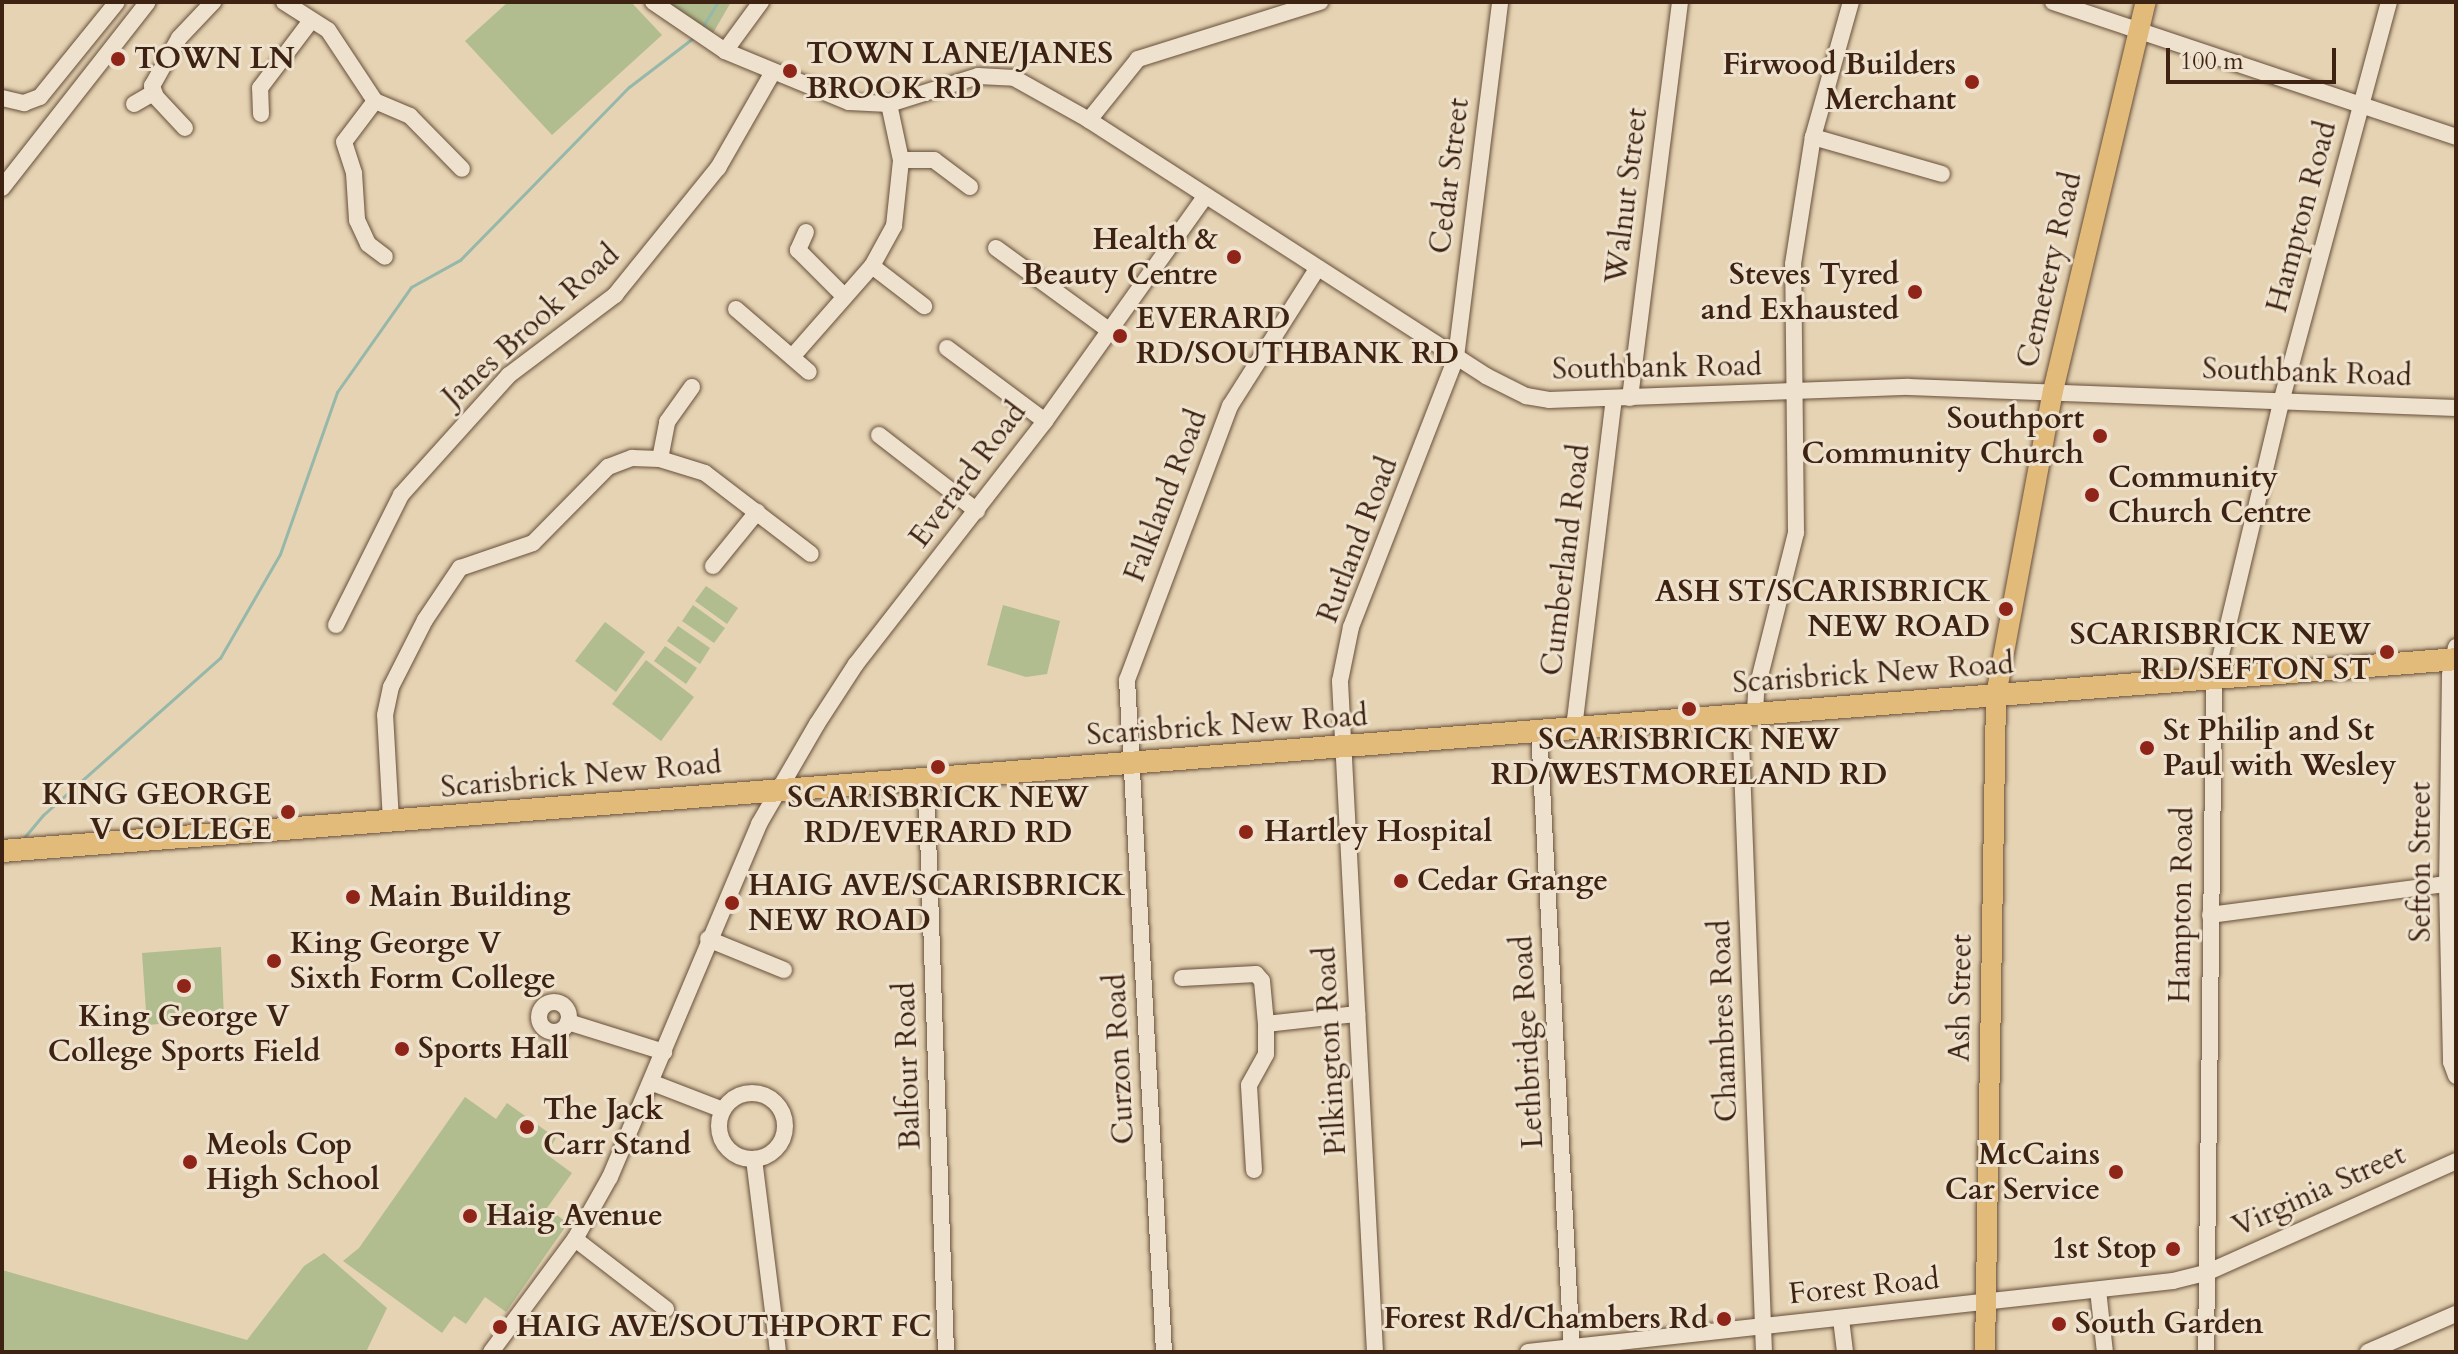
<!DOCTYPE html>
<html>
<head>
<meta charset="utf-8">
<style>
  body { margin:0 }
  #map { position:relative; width:2458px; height:1354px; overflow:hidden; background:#e5d3b3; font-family:Cardo,serif }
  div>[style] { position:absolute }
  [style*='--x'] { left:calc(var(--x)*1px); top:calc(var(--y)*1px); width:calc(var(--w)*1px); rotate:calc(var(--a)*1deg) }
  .green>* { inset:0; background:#b1bd8f }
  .stream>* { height:3px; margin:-1.5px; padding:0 1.5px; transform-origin:1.5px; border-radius:1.5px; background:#96b8aa }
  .roads { filter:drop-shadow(0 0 2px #684f3a) drop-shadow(0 0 2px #684f3a) }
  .minor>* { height:16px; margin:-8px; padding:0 8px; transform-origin:8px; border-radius:8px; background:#eee2ce }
  .minor>.ring { margin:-8px; padding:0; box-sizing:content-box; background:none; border:16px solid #eee2ce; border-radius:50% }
  .major>* { height:20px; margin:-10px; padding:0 10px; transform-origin:10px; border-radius:10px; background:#e2ba7a }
  .highway>* { height:22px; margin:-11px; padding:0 11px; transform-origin:11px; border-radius:11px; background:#e2ba7a }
  .dots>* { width:22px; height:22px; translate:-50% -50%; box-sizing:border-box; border:4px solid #eee2ce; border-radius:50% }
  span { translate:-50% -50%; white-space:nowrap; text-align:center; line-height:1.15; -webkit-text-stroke:6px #eee2ce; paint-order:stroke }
  .poi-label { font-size:30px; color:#3e2312; font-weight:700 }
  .left { translate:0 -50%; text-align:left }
  .right { translate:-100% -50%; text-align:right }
  .street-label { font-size:30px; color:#3e2312 }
  .frame { position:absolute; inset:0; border:4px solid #3e2312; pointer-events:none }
  .scale { position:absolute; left:2166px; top:48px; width:170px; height:36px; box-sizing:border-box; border:4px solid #3e2312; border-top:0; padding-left:10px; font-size:24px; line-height:28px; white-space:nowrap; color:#3e2312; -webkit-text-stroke:6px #eee2ce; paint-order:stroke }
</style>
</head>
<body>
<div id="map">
  <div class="green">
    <i style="clip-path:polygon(508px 2px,631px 2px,662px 35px,552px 135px,465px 41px)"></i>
    <i style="clip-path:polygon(656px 2px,731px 2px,709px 40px)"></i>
    <i style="clip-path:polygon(706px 586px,738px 608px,727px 624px,695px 601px)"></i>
    <i style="clip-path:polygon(693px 605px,725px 628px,714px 643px,682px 621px)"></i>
    <i style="clip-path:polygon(1003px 605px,1060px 621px,1047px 674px,1026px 677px,987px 665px)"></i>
    <i style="clip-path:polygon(605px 622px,645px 652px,616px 692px,575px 661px)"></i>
    <i style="clip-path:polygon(678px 626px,710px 648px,700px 664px,667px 641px)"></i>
    <i style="clip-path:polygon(665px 646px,697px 668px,686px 684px,654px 661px)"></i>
    <i style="clip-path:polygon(646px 660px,694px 697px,661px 741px,612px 704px)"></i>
    <i style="clip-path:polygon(221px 947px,224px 1019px,147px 1025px,142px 953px)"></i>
    <i style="clip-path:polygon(465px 1097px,496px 1119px,507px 1103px,556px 1138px,546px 1154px,572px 1173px,547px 1208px,568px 1223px,506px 1312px,485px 1297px,466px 1324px,454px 1316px,442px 1333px,343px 1261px,359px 1248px)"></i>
    <i style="clip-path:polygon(324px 1253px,387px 1308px,366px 1352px,2px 1352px,2px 1270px,247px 1340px,304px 1266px)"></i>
  </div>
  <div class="stream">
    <i style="--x:701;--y:29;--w:32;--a:-58"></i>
    <i style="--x:22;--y:840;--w:33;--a:-50"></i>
    <i style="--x:43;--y:815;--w:237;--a:-41.6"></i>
    <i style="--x:220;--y:658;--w:120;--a:-60"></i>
    <i style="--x:280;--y:554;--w:172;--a:-70.6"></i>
    <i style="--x:337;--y:392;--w:128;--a:-54.8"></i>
    <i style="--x:411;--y:287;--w:56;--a:-28.9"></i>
    <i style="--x:460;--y:260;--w:242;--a:-45.7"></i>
    <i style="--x:629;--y:87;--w:81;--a:-37.4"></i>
  </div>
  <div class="roads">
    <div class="minor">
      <i style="--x:284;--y:2;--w:52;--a:32.5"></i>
      <i style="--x:328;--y:30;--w:85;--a:56.5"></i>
      <i style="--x:375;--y:101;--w:38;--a:23"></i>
      <i style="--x:410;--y:116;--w:74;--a:45.5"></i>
      <i style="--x:653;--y:2;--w:87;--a:34.2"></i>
      <i style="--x:725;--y:51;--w:134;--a:22.4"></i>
      <i style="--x:849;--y:102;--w:40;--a:2.9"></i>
      <i style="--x:889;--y:104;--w:93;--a:-17.5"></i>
      <i style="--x:978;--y:76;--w:36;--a:3"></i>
      <i style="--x:1014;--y:78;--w:86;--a:29.2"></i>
      <i style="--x:1089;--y:120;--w:472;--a:32.8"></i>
      <i style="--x:1486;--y:376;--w:45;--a:26.6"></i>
      <i style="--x:1526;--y:396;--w:23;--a:10"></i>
      <i style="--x:1549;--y:400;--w:360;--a:-2.1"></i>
      <i style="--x:1909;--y:387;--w:547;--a:2.2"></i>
      <i style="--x:2053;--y:2;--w:425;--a:18.5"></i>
      <i style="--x:725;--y:51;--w:61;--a:-53.7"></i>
      <i style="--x:2;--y:98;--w:23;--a:13"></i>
      <i style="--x:24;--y:103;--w:17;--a:-21"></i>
      <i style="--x:40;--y:97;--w:122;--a:-51"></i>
      <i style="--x:375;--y:101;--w:51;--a:127.1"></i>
      <i style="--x:344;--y:142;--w:33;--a:72"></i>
      <i style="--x:354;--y:173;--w:47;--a:86.3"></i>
      <i style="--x:357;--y:220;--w:26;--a:65"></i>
      <i style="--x:368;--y:244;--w:21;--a:37"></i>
      <i style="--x:134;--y:104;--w:22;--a:-30"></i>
      <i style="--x:261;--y:114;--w:26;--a:-92"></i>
      <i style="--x:260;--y:88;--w:83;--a:-52.9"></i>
      <i style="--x:1089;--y:120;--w:78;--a:-51.2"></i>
      <i style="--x:1138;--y:59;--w:191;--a:-17.4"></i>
      <i style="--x:185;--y:128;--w:42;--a:-133.1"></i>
      <i style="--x:156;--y:97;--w:12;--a:-110"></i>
      <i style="--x:152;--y:86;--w:55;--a:-60.6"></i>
      <i style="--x:179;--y:38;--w:50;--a:-46.6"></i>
      <i style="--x:1813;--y:137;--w:134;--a:16"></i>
      <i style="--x:901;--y:160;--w:33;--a:0"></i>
      <i style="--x:934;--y:160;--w:45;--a:36.9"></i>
      <i style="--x:2;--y:188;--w:236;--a:-51.9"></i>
      <i style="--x:806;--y:232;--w:20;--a:114"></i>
      <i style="--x:798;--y:250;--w:64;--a:45"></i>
      <i style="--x:996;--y:248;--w:141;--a:36.1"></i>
      <i style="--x:872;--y:266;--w:66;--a:37.6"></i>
      <i style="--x:736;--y:309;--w:96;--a:40.8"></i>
      <i style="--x:947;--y:348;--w:122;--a:36.7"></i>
      <i style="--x:792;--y:357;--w:121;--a:-48.7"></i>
      <i style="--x:872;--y:266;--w:46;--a:-61.2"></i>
      <i style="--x:894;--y:226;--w:66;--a:-83.9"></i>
      <i style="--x:901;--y:160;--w:57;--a:-102.1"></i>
      <i style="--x:1630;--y:398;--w:399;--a:-82.8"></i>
      <i style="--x:879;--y:435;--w:124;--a:37.8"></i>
      <i style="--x:660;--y:459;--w:38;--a:-79"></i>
      <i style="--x:667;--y:422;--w:43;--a:-54.5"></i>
      <i style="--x:713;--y:566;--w:70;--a:-50.8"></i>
      <i style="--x:336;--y:625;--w:145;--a:-63.4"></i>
      <i style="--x:401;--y:495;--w:161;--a:-48"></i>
      <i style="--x:509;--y:375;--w:133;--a:-37"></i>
      <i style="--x:615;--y:295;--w:164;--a:-51"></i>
      <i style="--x:718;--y:168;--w:111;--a:-60.2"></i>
      <i style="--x:2456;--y:647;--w:29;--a:102"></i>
      <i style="--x:2450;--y:675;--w:209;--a:90.8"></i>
      <i style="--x:2447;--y:884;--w:178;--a:88.7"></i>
      <i style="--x:2451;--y:1062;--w:15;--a:70"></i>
      <i style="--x:1740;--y:713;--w:639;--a:87.85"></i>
      <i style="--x:1755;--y:713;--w:21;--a:-87"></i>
      <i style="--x:1756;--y:692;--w:164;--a:-75.9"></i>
      <i style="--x:1796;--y:533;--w:269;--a:-90.6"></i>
      <i style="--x:1793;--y:264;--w:129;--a:-81.1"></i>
      <i style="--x:1813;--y:137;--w:140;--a:-74.3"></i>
      <i style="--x:1574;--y:728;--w:332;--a:-83.1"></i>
      <i style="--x:1539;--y:730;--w:623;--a:86.96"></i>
      <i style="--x:926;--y:777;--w:575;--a:88.01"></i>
      <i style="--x:391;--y:821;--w:106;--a:-93.2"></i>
      <i style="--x:385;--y:715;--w:29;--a:-78"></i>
      <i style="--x:391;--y:687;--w:75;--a:-63.1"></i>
      <i style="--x:425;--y:620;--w:63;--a:-56.1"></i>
      <i style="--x:460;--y:568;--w:77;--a:-18.9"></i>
      <i style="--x:533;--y:543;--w:107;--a:-45.4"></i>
      <i style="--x:608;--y:467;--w:26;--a:-21"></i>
      <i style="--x:632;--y:458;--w:28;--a:2"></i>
      <i style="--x:660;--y:459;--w:47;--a:17.3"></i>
      <i style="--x:705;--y:473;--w:133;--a:37.4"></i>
      <i style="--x:2210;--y:915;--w:246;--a:-7.5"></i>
      <i style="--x:708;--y:939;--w:82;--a:22.2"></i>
      <i style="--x:1182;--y:978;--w:74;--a:-3.1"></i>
      <i style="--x:1256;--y:974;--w:9;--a:49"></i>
      <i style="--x:1262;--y:981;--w:43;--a:84.7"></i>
      <i style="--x:1266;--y:1024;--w:92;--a:-6.3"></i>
      <i class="ring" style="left:539px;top:1002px;width:14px;height:14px"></i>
      <i style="--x:568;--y:1022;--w:101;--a:17.4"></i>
      <i style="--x:653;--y:1083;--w:75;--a:21.1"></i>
      <i class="ring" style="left:719px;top:1093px;width:50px;height:50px"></i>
      <i style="--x:754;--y:1159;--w:194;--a:82.9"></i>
      <i style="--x:1254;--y:1170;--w:85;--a:-93.4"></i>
      <i style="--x:1249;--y:1085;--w:35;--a:-61"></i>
      <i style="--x:1266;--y:1054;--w:30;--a:-90"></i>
      <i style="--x:575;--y:1239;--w:115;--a:37.6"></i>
      <i style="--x:2098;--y:1290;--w:62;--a:83.6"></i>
      <i style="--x:1841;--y:1319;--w:33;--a:83"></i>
      <i style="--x:491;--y:1352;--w:141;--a:-53.4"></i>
      <i style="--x:575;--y:1239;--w:71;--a:-60.6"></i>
      <i style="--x:610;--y:1177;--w:383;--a:-67.1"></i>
      <i style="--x:759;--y:824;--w:116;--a:-59.9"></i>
      <i style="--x:817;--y:724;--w:72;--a:-57"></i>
      <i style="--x:856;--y:664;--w:308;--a:-52.1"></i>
      <i style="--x:1045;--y:421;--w:275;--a:-54.5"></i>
      <i style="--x:1164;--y:1352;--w:673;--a:-93.15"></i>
      <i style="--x:1127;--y:680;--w:293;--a:-69.4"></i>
      <i style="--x:1230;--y:406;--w:162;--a:-57.6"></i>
      <i style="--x:1375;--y:1352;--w:672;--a:-92.99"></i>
      <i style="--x:1340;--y:681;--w:55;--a:-78.5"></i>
      <i style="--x:1351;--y:627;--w:290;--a:-68.7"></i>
      <i style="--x:1456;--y:357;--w:358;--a:-82.9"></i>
      <i style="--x:1528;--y:1352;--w:649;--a:-6.28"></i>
      <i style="--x:2173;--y:1281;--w:34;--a:-14"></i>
      <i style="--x:2206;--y:1273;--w:274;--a:-24.1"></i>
      <i style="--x:2206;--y:1352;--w:668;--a:-89.31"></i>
      <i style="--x:2214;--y:684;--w:286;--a:-76.6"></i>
      <i style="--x:2280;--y:406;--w:418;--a:-74.9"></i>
      <i style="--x:2368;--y:1352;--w:96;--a:-23.4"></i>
    </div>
    <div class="major">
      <i style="--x:1985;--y:1352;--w:657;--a:-89.04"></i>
      <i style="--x:1996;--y:695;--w:309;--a:-79.4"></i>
      <i style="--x:2053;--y:391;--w:400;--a:-76.6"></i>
    </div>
    <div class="highway">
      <i style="--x:2;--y:851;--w:2461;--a:-4.47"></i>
    </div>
  </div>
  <div class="dots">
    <i style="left:118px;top:59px;background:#8f2418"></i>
    <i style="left:790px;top:71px;background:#8f2418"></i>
    <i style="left:1972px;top:82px;background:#8f2418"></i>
    <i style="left:1234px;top:257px;background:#8f2418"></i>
    <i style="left:1915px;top:292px;background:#8f2418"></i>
    <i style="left:1120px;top:336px;background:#8f2418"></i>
    <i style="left:2100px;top:436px;background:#8f2418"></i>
    <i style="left:2092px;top:495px;background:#8f2418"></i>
    <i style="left:2006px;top:609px;background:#8f2418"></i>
    <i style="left:2387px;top:652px;background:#8f2418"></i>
    <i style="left:1689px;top:709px;background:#8f2418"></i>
    <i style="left:2147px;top:748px;background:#8f2418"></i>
    <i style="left:938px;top:767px;background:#8f2418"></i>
    <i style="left:288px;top:812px;background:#8f2418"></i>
    <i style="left:1246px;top:832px;background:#8f2418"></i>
    <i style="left:1401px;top:881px;background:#8f2418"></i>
    <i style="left:353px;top:897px;background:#8f2418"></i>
    <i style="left:732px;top:903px;background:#8f2418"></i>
    <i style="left:274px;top:961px;background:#8f2418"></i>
    <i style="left:184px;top:986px;background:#8f2418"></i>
    <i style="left:402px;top:1049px;background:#8f2418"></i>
    <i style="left:527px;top:1127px;background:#8f2418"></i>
    <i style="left:190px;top:1162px;background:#8f2418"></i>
    <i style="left:2116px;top:1172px;background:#8f2418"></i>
    <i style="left:470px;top:1216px;background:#8f2418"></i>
    <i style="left:2173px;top:1249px;background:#8f2418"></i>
    <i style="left:1724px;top:1319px;background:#8f2418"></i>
    <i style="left:2059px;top:1324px;background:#8f2418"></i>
    <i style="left:500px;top:1327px;background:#8f2418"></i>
  </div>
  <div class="poi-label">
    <span class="left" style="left:806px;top:71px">TOWN LANE/JANES<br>BROOK RD</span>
    <span class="left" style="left:134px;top:59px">TOWN LN</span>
    <span class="right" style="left:1956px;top:82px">Firwood Builders<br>Merchant</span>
    <span class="right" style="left:1218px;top:257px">Health &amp;<br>Beauty Centre</span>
    <span class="right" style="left:1899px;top:292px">Steves Tyred<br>and Exhausted</span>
    <span class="left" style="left:1136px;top:336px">EVERARD<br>RD/SOUTHBANK RD</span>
    <span class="right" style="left:2084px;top:436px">Southport<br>Community Church</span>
    <span class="left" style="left:2108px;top:495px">Community<br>Church Centre</span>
    <span class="right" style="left:1990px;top:609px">ASH ST/SCARISBRICK<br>NEW ROAD</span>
    <span class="right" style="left:2371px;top:652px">SCARISBRICK NEW<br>RD/SEFTON ST</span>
    <span class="left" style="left:2163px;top:748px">St Philip and St<br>Paul with Wesley</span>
    <span style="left:1689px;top:757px">SCARISBRICK NEW<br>RD/WESTMORELAND RD</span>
    <span class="right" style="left:272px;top:812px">KING GEORGE<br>V COLLEGE</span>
    <span style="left:938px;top:815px">SCARISBRICK NEW<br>RD/EVERARD RD</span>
    <span class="left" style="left:1264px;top:832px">Hartley Hospital</span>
    <span class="left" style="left:1417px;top:881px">Cedar Grange</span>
    <span class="left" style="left:748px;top:903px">HAIG AVE/SCARISBRICK<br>NEW ROAD</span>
    <span class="left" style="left:369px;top:897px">Main Building</span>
    <span class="left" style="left:290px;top:961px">King George V<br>Sixth Form College</span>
    <span style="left:184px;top:1034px">King George V<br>College Sports Field</span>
    <span class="left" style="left:418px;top:1049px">Sports Hall</span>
    <span class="left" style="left:543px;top:1127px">The Jack<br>Carr Stand</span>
    <span class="left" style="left:206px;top:1162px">Meols Cop<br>High School</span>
    <span class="right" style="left:2100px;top:1172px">McCains<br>Car Service</span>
    <span class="left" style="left:486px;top:1216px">Haig Avenue</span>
    <span class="right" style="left:2157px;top:1249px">1st Stop</span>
    <span class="right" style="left:1708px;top:1319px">Forest Rd/Chambers Rd</span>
    <span class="left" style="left:2075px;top:1324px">South Garden</span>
    <span class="left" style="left:516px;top:1327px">HAIG AVE/SOUTHPORT FC</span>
  </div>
  <div class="street-label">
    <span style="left:1450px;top:176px;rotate:-83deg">Cedar Street</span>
    <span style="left:1627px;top:196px;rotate:-83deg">Walnut Street</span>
    <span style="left:2302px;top:217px;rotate:-75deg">Hampton Road</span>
    <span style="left:2050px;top:270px;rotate:-77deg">Cemetery Road</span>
    <span style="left:531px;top:326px;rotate:-42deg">Janes Brook Road</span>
    <span style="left:1657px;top:368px;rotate:-1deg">Southbank Road</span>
    <span style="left:2307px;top:373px;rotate:2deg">Southbank Road</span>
    <span style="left:968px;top:475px;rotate:-53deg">Everard Road</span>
    <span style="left:1166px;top:496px;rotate:-69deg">Falkland Road</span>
    <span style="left:1358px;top:540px;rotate:-69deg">Rutland Road</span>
    <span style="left:1566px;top:560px;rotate:-83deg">Cumberland Road</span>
    <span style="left:1873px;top:674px;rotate:-4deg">Scarisbrick New Road</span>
    <span style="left:1227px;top:726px;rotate:-4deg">Scarisbrick New Road</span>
    <span style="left:581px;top:776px;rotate:-5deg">Scarisbrick New Road</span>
    <span style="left:2421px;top:862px;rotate:-90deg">Sefton Street</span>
    <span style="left:2182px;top:905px;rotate:-89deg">Hampton Road</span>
    <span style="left:1961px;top:998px;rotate:-89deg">Ash Street</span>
    <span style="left:1724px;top:1021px;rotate:-92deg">Chambres Road</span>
    <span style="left:1528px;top:1042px;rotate:-93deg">Lethbridge Road</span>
    <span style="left:1331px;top:1051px;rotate:-93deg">Pilkington Road</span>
    <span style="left:1120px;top:1059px;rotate:-93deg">Curzon Road</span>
    <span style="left:908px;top:1066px;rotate:-92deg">Balfour Road</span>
    <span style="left:2319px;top:1191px;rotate:-24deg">Virginia Street</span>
    <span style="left:1864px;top:1287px;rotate:-6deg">Forest Road</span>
  </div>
  <div class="frame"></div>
  <div class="scale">100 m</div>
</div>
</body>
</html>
